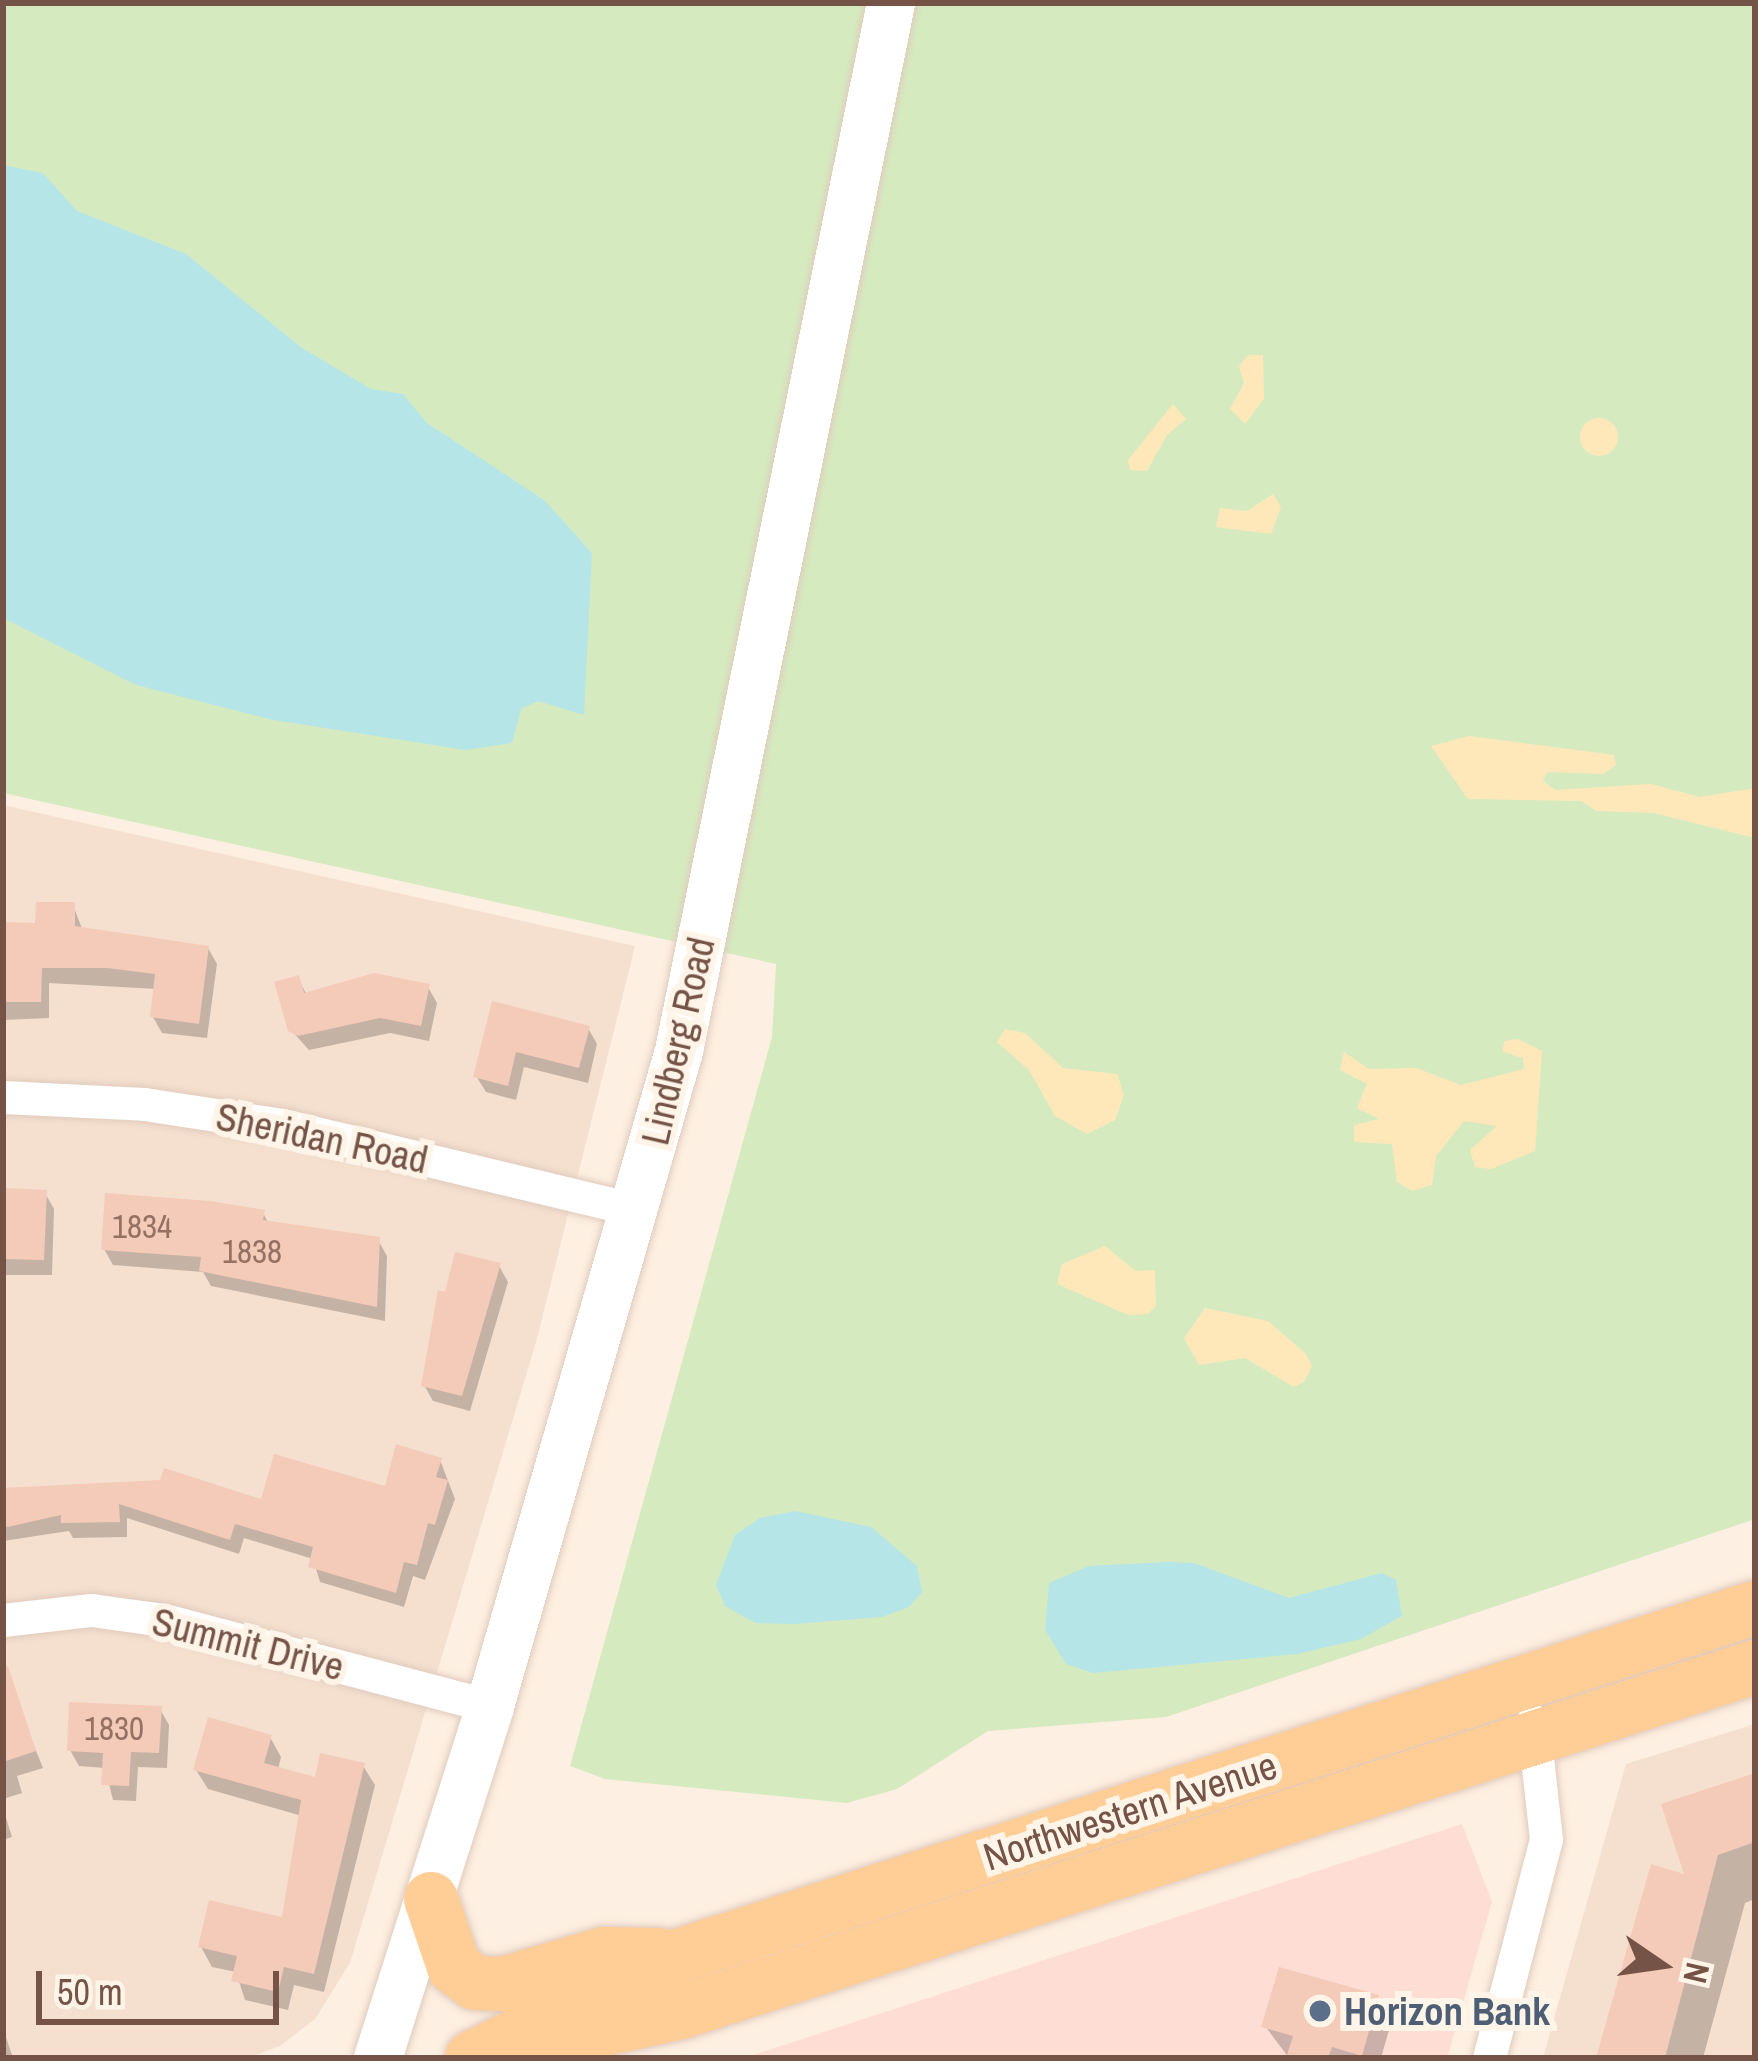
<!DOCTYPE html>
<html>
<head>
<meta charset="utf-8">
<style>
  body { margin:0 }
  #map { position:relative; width:1758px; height:2061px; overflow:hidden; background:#fdefe1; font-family:"Archivo Narrow",sans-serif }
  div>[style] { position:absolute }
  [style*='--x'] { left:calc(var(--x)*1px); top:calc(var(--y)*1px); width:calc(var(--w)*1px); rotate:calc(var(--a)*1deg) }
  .residential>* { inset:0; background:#f5e0cf }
  .commercial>* { inset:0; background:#feddd4 }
  .green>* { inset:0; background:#d5ebbf }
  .sand>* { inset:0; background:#fee8ba }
  .round { border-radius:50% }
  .water>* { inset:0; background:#b5e5e7 }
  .shadow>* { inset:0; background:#0003 }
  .building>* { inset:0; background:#f4cab8 }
  .roads { filter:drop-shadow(0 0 3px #e1cbbd) drop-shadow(0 0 3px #e1cbbd) }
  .street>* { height:33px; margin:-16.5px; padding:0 16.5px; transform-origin:16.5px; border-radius:16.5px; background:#fff }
  .secondary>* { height:48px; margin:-24px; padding:0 24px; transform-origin:24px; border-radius:24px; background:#fff }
  .primary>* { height:54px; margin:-27px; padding:0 27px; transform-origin:27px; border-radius:27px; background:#ffce96 }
  .dots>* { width:33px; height:33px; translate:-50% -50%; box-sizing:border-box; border:6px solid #fff4e8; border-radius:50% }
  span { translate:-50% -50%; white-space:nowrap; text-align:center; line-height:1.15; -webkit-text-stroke:12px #fff4e8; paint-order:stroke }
  .number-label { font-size:33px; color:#957163 }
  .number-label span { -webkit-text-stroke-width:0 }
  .street-label { font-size:39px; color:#755347 }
  .service-label { font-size:39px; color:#4e5e75; font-weight:700 }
  .left { translate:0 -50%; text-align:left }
  .frame { position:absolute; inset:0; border:6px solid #755347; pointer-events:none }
  .north { position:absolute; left:1602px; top:1905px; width:120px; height:120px; -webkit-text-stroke:9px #fff4e8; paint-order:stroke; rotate:103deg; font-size:33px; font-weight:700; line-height:48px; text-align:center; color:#755347 }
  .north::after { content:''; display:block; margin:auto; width:42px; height:54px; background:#755347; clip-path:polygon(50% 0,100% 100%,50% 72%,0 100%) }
  .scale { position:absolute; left:36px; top:1971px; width:243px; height:54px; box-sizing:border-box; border:6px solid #755347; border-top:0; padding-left:15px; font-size:36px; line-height:42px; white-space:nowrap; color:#755347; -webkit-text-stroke:9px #fff4e8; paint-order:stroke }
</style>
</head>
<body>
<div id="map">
  <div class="residential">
    <i style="clip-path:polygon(3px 805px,635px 946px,536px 1342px,350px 1963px,315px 2019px,280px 2046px,247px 2058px,3px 2058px)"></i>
    <i style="clip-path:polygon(1755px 1724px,1755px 2058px,1543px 2058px,1626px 1764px)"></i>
  </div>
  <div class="commercial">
    <i style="clip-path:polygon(1462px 1824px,1492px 1902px,1447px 2058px,744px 2058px)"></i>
  </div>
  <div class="green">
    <i style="clip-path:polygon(3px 3px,1755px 3px,1755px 1519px,1166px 1717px,988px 1731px,897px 1789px,847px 1803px,605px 1779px,570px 1766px,772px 1037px,776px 964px,3px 793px)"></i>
  </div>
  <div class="sand">
    <i style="clip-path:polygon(1263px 355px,1264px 399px,1245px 424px,1230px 409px,1244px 383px,1239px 366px,1248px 355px)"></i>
    <i style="clip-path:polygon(1173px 404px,1186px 419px,1167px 435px,1147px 471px,1130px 470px,1128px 460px)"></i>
    <i class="round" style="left:1580px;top:418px;width:38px;height:38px"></i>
    <i style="clip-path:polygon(1273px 494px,1281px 507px,1271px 534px,1216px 527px,1220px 508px,1247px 511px)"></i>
    <i style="clip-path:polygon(1469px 736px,1614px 755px,1616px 765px,1603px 774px,1547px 772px,1543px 781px,1555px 790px,1651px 784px,1700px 797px,1755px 788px,1755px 838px,1654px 813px,1597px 811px,1581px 801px,1468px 799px,1431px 746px)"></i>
    <i style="clip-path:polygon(1005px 1029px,1025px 1033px,1063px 1068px,1117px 1074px,1124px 1095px,1115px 1120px,1087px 1134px,1055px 1116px,1029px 1070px,997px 1042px)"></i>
    <i style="clip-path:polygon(1518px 1039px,1542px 1051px,1535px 1151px,1491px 1169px,1475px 1167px,1470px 1150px,1497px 1126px,1464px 1121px,1436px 1156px,1432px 1185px,1412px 1191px,1397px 1182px,1392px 1144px,1354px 1142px,1354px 1125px,1379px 1119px,1357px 1108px,1367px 1084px,1340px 1070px,1344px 1052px,1369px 1069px,1416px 1068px,1461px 1085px,1524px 1069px,1523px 1058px,1503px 1052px,1504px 1041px)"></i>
    <i style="clip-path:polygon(1105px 1246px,1136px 1271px,1155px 1270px,1156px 1306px,1148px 1314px,1128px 1315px,1057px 1284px,1062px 1264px)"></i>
    <i style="clip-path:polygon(1205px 1308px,1268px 1321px,1306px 1354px,1312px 1366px,1304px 1382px,1294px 1387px,1245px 1358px,1199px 1365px,1184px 1338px)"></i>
  </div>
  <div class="water">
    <i style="clip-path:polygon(3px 165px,43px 173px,77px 211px,186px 254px,302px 348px,371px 389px,403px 394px,427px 423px,544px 500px,592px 553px,584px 715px,538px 701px,521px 709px,512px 743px,466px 750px,273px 720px,136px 685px,3px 618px)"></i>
    <i style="clip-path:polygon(795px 1511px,871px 1527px,917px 1566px,922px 1592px,909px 1607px,882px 1617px,794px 1624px,755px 1623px,725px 1606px,716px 1585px,735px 1535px,760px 1518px)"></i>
    <i style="clip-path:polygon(1168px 1562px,1194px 1563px,1289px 1598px,1382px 1573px,1396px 1580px,1402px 1616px,1361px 1639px,1298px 1654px,1093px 1673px,1066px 1664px,1045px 1630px,1049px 1583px,1089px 1566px)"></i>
  </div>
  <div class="shadow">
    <i style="clip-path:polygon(73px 905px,83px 931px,208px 948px,217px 964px,207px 1038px,162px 1033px,153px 1017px,157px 989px,49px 983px,49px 1018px,3px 1020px,3px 926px,38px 926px)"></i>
    <i style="clip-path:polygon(298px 979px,307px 995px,428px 987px,437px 1003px,429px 1041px,390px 1033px,309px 1050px,291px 1030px)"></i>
    <i style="clip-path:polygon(494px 1005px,588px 1028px,597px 1044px,588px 1083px,524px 1067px,516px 1100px,486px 1092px,476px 1076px)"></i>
    <i style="clip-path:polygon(3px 1191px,45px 1193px,54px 1209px,52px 1275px,3px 1275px)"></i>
    <i style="clip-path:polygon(263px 1213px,269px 1224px,378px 1240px,387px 1256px,385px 1321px,211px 1286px,203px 1272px,113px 1265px,104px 1249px)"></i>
    <i style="clip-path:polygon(499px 1266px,508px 1282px,470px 1411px,433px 1401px,424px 1385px,447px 1295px)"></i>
    <i style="clip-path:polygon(440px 1460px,455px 1499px,425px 1580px,413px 1576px,404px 1607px,320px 1582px,313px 1559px,244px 1538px,239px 1554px,127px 1518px,127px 1537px,73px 1538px,69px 1531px,3px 1541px,3px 1488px,262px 1503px,387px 1490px)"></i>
    <i style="clip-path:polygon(160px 1709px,169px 1725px,167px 1768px,138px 1767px,136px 1801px,113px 1800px,105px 1768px,79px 1766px,70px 1750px)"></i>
    <i style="clip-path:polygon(21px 1713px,43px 1768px,17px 1776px,22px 1793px,3px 1799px,3px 1719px)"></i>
    <i style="clip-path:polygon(270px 1737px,281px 1757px,278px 1770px,317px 1781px,363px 1766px,375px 1785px,324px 1992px,294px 1985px,288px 2010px,245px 2000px,236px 1972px,212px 1967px,201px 1947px,284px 1920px,302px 1816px,208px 1789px,196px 1770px)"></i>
    <i style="clip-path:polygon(1755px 1776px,1755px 1899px,1745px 1903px,1703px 2058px,1599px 2058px,1689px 1878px)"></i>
    <i style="clip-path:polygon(3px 1808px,12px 1837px,3px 1840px)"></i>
    <i style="clip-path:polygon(1377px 1998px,1391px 2023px,1381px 2058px,1289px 2058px,1265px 2026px)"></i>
    <i style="clip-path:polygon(3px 2028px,13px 2058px,3px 2058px)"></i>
  </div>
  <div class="building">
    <i style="clip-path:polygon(36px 902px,75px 902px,75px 926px,209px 946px,199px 1024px,150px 1017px,155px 974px,107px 968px,42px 968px,41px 1002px,3px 1002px,3px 922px,35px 923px)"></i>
    <i style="clip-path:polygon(374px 973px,430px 984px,421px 1026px,380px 1018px,298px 1036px,288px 1031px,274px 982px,299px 975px,304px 993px)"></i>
    <i style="clip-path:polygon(492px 1001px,590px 1026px,579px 1068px,516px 1052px,508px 1086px,473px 1077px)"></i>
    <i style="clip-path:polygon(3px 1188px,47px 1190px,44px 1260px,5px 1259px)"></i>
    <i style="clip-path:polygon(105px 1193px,210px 1201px,265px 1210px,263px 1220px,380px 1237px,377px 1307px,199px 1271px,201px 1257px,101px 1250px)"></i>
    <i style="clip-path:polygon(455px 1252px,501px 1263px,462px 1396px,421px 1386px,438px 1290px,445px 1292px)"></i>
    <i style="clip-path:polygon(396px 1444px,442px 1458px,436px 1477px,448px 1480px,435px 1525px,428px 1523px,417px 1565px,404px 1562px,396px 1593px,308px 1567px,313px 1547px,235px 1524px,230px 1540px,119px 1504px,120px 1522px,61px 1523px,61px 1515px,3px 1528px,3px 1488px,160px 1480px,164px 1468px,261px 1499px,274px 1454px,385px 1486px)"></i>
    <i style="clip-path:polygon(8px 1666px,36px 1751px,3px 1762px,3px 1667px)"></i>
    <i style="clip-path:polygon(69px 1702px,162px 1706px,159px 1753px,131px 1752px,129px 1786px,101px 1785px,103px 1753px,67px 1751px)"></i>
    <i style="clip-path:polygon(208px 1717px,272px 1735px,264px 1763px,315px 1777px,320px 1753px,365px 1763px,314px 1974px,284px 1967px,278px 1992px,231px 1981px,237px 1956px,198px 1947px,209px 1900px,282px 1917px,301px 1800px,193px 1770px)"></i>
    <i style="clip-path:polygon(1755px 1773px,1755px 1842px,1718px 1855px,1665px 2058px,1596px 2058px,1651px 1864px,1684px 1874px,1661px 1804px)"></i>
    <i style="clip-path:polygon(1279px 1967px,1379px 1995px,1362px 2056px,1332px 2047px,1328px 2058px,1286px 2058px,1293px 2036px,1261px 2027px)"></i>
  </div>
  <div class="roads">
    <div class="street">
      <i style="--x:3;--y:1097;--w:141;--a:2.8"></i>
      <i style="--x:144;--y:1104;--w:140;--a:8.7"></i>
      <i style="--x:282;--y:1125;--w:365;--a:13.5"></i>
      <i style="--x:3;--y:1620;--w:89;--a:-6.5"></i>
      <i style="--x:91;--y:1610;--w:74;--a:7.8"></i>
      <i style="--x:164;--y:1620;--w:337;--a:14.8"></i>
      <i style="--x:1489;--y:2058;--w:226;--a:-75.4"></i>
      <i style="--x:1546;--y:1839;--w:119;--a:-96.3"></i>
    </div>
    <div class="secondary">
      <i style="--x:378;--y:2058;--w:369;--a:-72.3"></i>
      <i style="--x:490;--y:1706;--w:682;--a:-73.9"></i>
      <i style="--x:679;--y:1051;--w:1069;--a:-78.56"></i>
    </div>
    <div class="primary">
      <i style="--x:431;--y:1899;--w:72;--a:71.3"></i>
      <i style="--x:454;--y:1967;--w:26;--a:37"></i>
      <i style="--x:475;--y:1983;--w:28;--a:2"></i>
      <i style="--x:503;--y:1984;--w:105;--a:-16.5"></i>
      <i style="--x:604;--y:1954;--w:54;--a:1.1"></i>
      <i style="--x:545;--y:2042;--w:139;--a:-12.4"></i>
      <i style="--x:681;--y:2012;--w:1128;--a:-17.81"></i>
      <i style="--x:472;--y:2058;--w:230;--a:-26.3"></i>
      <i style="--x:678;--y:1956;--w:1132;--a:-17.91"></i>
    </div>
  </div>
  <div class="dots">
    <i style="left:1320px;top:2011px;background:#5c6f8a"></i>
  </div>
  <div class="number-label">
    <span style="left:142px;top:1227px">1834</span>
    <span style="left:252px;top:1252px">1838</span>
    <span style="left:114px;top:1729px">1830</span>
  </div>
  <div class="street-label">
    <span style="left:678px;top:1041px;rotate:-77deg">Lindberg Road</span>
    <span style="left:322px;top:1138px;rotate:12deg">Sheridan Road</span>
    <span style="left:248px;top:1644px;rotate:14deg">Summit Drive</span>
    <span style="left:1130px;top:1811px;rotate:-18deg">Northwestern Avenue</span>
  </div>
  <div class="service-label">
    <span class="left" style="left:1344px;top:2011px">Horizon Bank</span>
  </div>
  <div class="frame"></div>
  <div class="north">N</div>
  <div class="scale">50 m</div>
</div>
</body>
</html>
